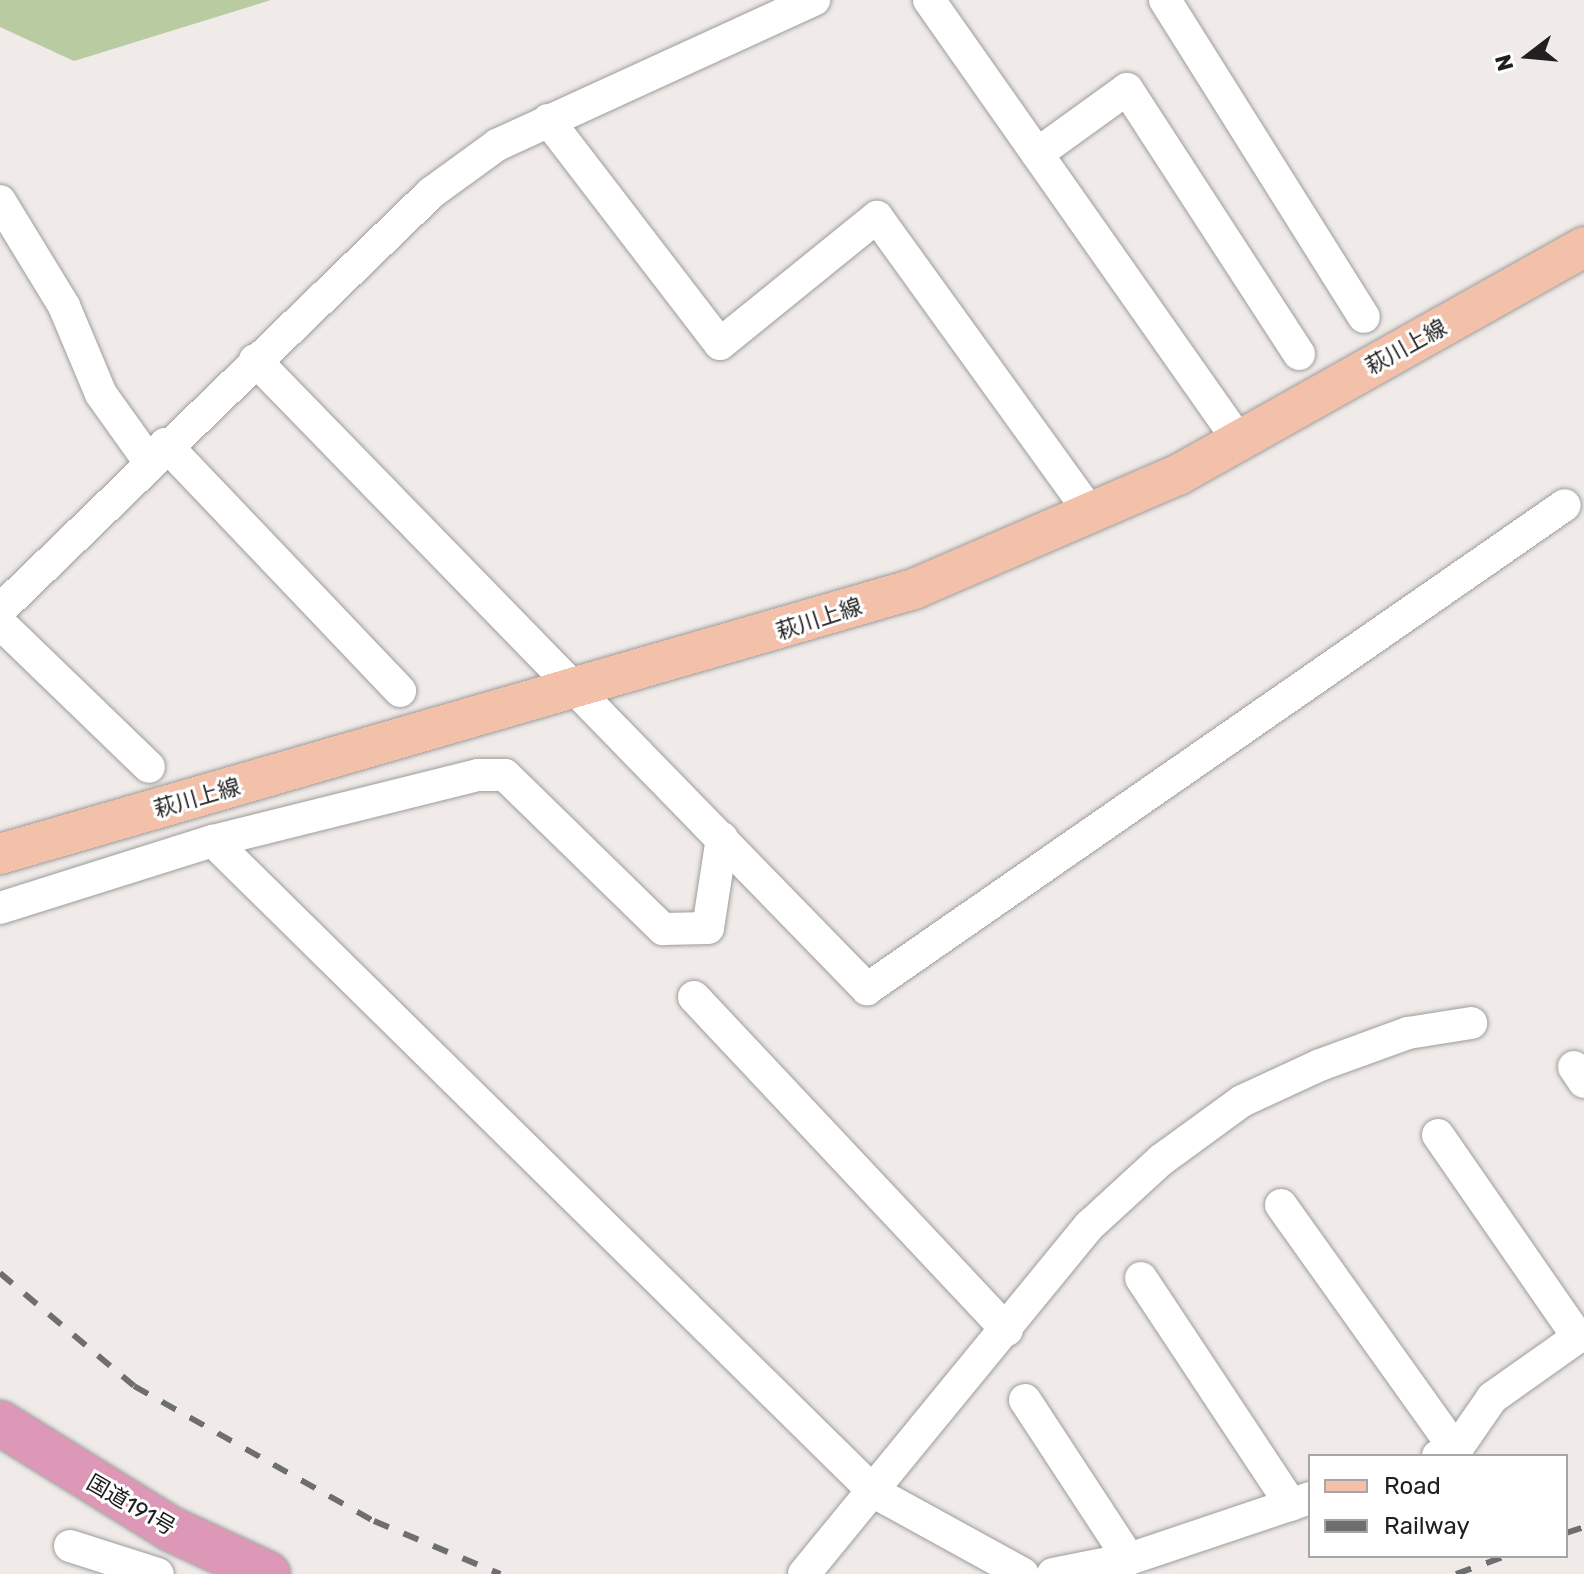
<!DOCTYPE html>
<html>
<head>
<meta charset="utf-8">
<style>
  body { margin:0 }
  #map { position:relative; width:1584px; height:1574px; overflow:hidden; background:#f0ebe8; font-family:Rubik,"Noto Sans JP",sans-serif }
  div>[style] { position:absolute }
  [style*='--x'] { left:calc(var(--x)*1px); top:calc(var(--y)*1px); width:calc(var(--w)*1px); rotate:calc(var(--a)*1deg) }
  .forest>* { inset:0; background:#b8cba1 }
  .roads { filter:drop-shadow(0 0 2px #9d9d9d) drop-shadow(0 0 2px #9d9d9d) }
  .minor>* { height:32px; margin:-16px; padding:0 16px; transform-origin:16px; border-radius:16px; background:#fff }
  .major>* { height:40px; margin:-20px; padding:0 20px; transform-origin:20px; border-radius:20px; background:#f3c1aa }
  .highway>* { height:44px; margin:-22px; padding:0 22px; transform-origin:22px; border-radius:22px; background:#de98b7 }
  .rail>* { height:6px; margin-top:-3px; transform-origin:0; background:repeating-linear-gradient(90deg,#6e6e6e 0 16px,transparent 0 32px) }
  span { translate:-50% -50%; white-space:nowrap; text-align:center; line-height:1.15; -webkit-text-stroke:6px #fff; paint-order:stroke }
  .street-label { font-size:22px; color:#202020 }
  .legend { position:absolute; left:1308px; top:1454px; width:260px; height:104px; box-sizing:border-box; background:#fff; border:2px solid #a6a6a6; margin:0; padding:10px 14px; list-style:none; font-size:24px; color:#202020 }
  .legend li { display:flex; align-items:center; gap:16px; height:40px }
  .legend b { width:40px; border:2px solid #a6a6a6 }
  .north { position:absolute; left:1488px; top:16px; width:80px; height:80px; -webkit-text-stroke:6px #fff; paint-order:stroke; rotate:254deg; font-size:22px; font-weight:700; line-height:32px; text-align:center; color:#202020 }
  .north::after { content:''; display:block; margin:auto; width:28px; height:36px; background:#202020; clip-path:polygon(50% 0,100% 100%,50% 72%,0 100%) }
</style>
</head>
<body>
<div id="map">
  <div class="forest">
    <i style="clip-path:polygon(0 0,271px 0,74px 61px,0 27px)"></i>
  </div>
  <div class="roads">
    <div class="minor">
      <i style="--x:929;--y:0;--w:539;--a:54.89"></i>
      <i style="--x:1165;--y:0;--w:374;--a:57.9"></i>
      <i style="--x:548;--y:120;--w:282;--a:52.5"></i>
      <i style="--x:720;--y:344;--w:202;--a:-39"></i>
      <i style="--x:877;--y:217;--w:367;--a:54.2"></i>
      <i style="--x:1037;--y:154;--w:111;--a:-35.8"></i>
      <i style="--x:1127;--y:89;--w:316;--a:57"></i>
      <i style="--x:0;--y:201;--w:123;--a:58.6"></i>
      <i style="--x:64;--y:306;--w:95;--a:67.2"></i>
      <i style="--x:101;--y:394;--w:81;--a:54.5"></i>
      <i style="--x:255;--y:360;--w:878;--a:45.78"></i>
      <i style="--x:867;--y:989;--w:849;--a:-34.74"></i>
      <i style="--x:165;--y:444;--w:341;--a:46.4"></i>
      <i style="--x:0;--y:610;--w:600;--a:-44.05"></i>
      <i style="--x:431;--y:193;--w:82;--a:-36"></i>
      <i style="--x:497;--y:145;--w:349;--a:-24.6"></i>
      <i style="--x:0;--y:623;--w:207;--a:44"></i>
      <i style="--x:213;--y:841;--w:928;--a:44.56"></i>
      <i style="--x:874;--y:1492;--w:170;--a:28.8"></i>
      <i style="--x:0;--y:908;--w:223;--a:-17.5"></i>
      <i style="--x:213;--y:841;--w:273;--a:-14"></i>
      <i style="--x:478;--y:775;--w:27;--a:0"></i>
      <i style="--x:505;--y:775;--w:221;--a:44.3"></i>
      <i style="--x:663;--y:929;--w:45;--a:-1.3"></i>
      <i style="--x:708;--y:928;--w:91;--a:-81.2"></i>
      <i style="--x:694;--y:997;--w:457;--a:46.8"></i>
      <i style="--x:1574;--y:1067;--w:18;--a:56"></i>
      <i style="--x:1438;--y:1135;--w:246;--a:55.3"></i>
      <i style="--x:1578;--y:1337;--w:105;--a:144.7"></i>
      <i style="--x:1492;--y:1398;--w:63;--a:124.7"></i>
      <i style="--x:1281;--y:1205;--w:301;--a:54.5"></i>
      <i style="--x:1456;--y:1450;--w:19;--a:162"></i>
      <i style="--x:1141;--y:1278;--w:272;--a:56.5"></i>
      <i style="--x:1025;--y:1400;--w:190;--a:56.8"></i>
      <i style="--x:70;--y:1546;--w:92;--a:17.7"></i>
      <i style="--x:804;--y:1574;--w:450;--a:-50.7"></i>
      <i style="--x:1089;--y:1226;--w:98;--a:-42.5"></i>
      <i style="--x:1161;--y:1160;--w:100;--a:-36.1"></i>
      <i style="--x:1242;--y:1101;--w:86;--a:-24.8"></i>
      <i style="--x:1320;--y:1065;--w:94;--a:-20"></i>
      <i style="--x:1408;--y:1033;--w:64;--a:-9"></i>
      <i style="--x:1053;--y:1574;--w:77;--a:-11.2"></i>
      <i style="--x:1129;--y:1559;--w:191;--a:-18.6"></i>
    </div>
    <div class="major">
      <i style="--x:0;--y:854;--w:952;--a:-16.17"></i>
      <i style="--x:914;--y:589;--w:288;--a:-23.4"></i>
      <i style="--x:1178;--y:475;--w:466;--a:-29.3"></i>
    </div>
    <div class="highway">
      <i style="--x:0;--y:1423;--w:201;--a:31.8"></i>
      <i style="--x:171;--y:1529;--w:107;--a:24.9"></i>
    </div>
  </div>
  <div class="rail">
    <i style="--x:0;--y:1273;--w:175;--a:40.1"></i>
    <i style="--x:134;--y:1386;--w:275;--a:29.4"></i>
    <i style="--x:374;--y:1521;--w:137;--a:22.8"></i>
    <i style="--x:1566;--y:1533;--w:19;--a:-18"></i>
    <i style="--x:1456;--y:1574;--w:53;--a:-19.8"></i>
  </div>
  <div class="street-label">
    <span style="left:1406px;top:347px;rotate:-29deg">萩川上線</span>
    <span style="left:819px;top:619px;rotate:-18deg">萩川上線</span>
    <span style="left:197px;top:798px;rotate:-16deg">萩川上線</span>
    <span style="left:131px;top:1505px;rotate:30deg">国道191号</span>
  </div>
  <ul class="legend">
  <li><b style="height:10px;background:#f3c1aa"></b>Road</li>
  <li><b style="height:10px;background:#6e6e6e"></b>Railway</li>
  </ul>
  <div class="north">N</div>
</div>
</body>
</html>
